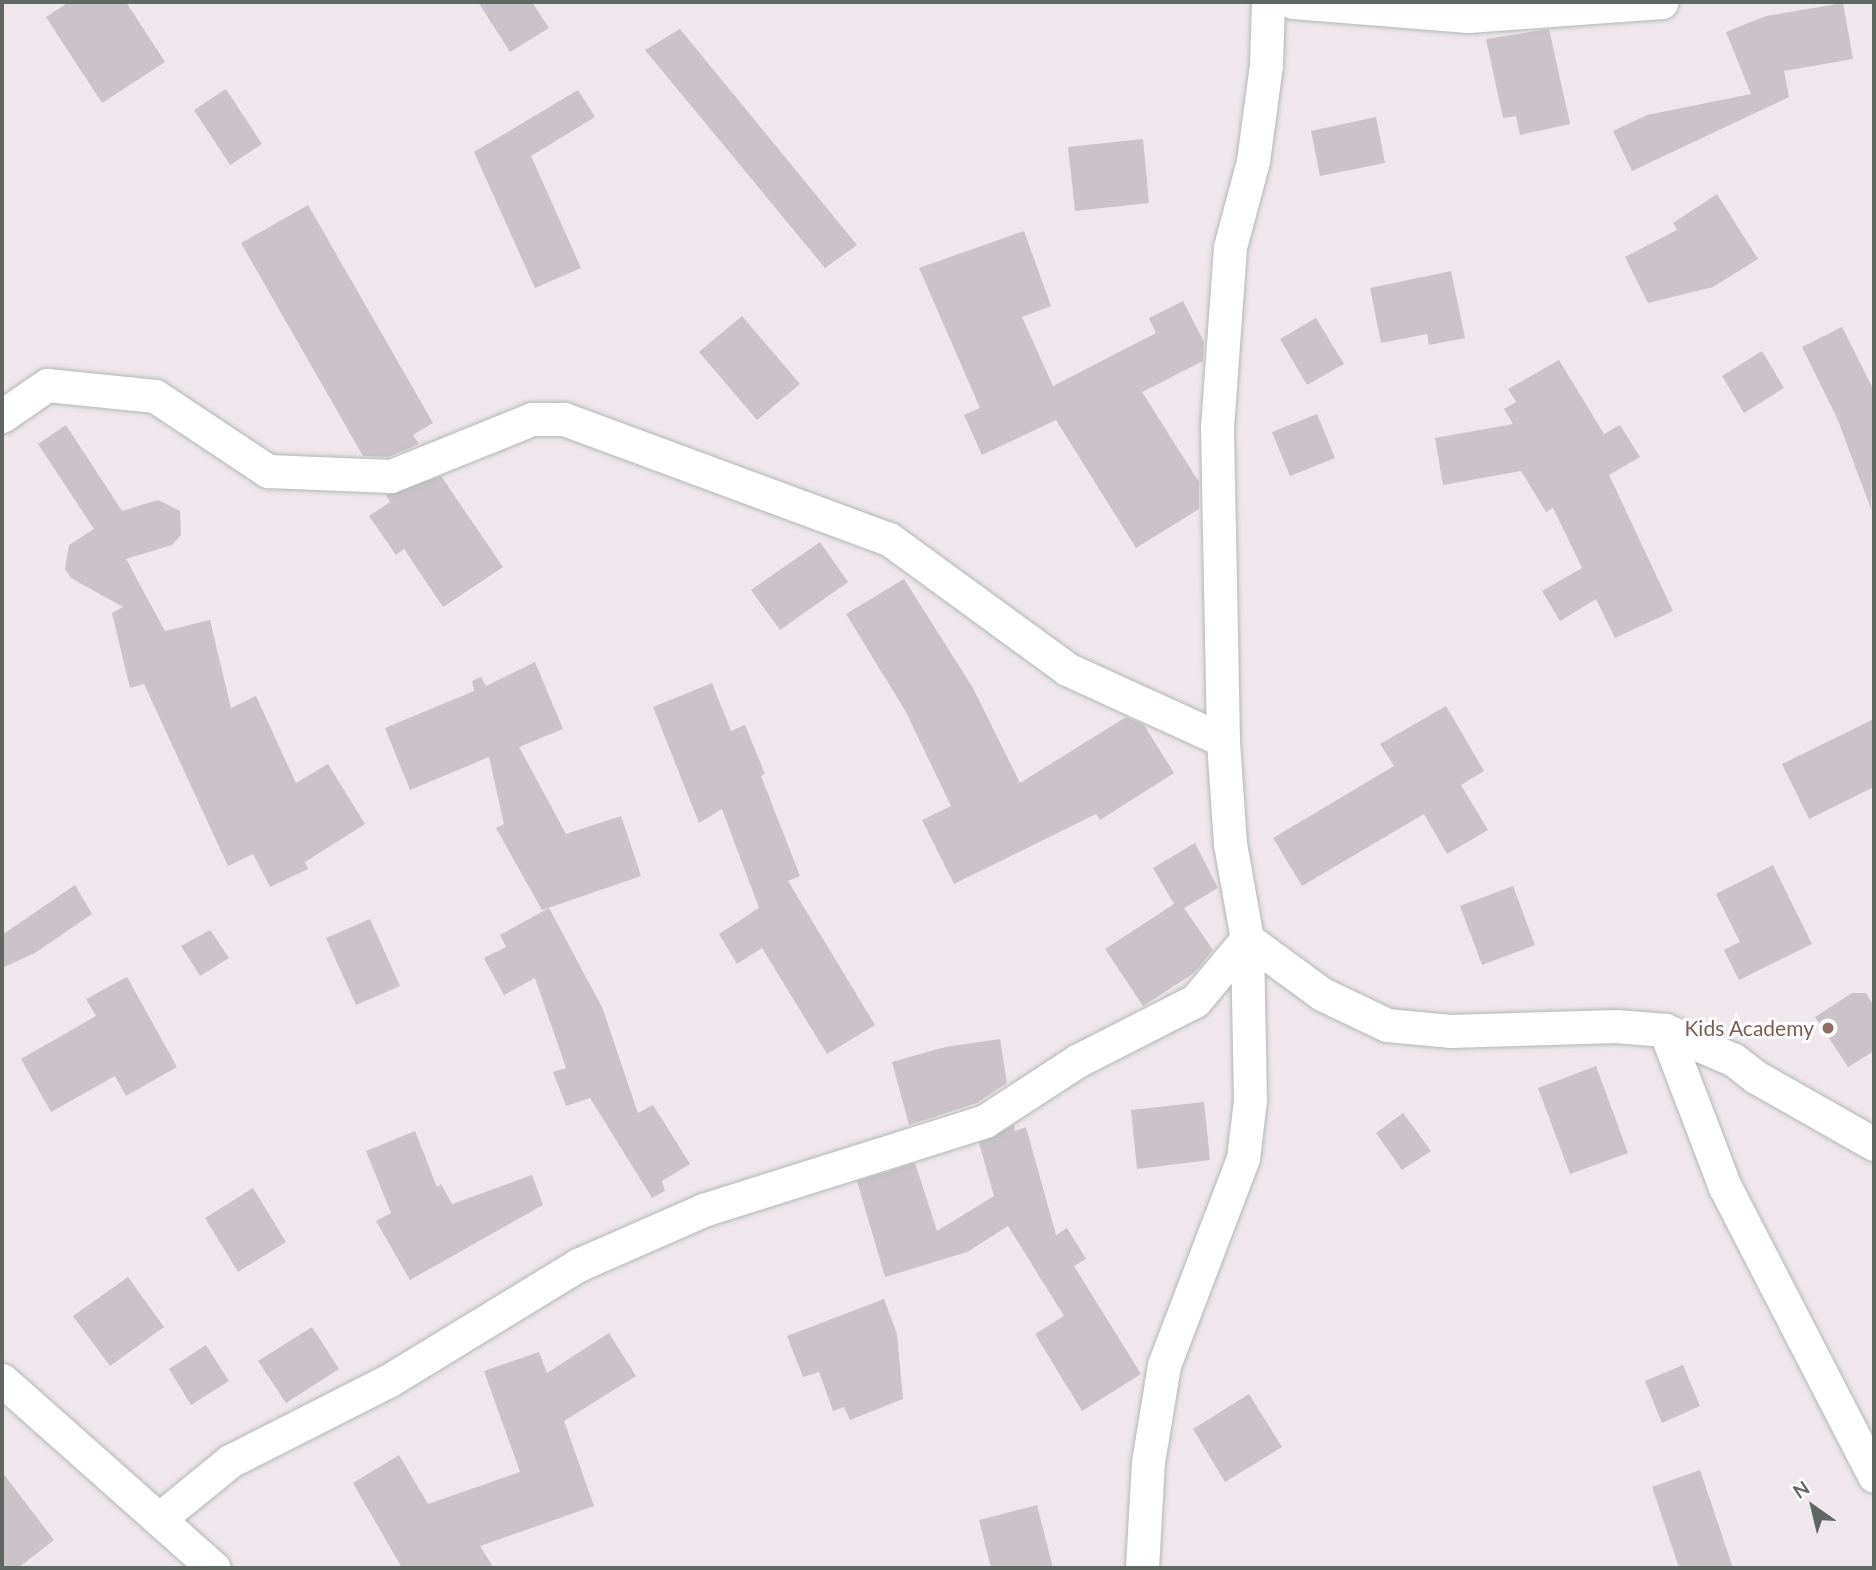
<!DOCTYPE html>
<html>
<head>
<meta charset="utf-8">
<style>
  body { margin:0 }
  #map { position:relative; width:1876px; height:1570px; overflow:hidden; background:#f0e7ec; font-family:Lato,sans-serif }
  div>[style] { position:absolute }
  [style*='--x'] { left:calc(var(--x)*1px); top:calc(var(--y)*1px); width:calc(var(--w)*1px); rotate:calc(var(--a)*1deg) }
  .building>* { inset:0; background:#cbc3c9 }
  .roads { filter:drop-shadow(0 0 2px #b2b9b5) drop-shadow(0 0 2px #b2b9b5) }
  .minor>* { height:33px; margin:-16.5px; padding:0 16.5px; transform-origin:16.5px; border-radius:16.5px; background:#fff }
  .dots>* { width:19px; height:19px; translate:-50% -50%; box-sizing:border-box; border:4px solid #fff; border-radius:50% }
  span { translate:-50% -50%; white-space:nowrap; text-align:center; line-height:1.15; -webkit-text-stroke:6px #fff; paint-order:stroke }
  .education-label { font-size:21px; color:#785e54 }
  .right { translate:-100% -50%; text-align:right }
  .frame { position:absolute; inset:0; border:4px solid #5e6761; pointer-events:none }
  .north { position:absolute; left:1778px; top:1472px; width:70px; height:70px; -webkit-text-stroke:5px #fff; paint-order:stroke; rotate:326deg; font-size:19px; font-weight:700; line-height:28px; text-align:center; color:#5e6761 }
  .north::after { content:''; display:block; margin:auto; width:24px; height:32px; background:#5e6761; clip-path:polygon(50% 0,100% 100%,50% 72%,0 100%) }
</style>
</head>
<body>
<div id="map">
  <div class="building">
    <i style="clip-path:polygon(69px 2px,126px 2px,165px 62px,102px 103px,46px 17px)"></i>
    <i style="clip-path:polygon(478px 2px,532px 2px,549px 28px,510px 52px)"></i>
    <i style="clip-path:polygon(1843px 3px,1853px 59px,1784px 71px,1789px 97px,1632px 171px,1613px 131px,1647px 115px,1751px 94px,1726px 32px,1766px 16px)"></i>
    <i style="clip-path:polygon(680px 29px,857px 245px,825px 268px,645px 50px)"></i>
    <i style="clip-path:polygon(1549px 29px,1570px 124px,1520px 135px,1516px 116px,1503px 118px,1486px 39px)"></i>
    <i style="clip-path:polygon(226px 89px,262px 144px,230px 165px,194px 110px)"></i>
    <i style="clip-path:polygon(578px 90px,595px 117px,531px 156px,581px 268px,535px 288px,474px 152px)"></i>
    <i style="clip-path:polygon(1376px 117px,1385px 163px,1320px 176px,1311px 131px)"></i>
    <i style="clip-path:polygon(1143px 139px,1149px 203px,1075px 211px,1068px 147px)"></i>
    <i style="clip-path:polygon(1717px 194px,1758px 259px,1713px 287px,1648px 303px,1625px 257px,1677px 230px,1673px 223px)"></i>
    <i style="clip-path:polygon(308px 205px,433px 423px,413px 435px,419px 444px,388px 457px,363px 456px,241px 243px)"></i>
    <i style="clip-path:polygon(1024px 231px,1051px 306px,1022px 317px,1053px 386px,1156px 333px,1149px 318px,1183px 301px,1204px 342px,1203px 361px,1142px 392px,1199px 482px,1199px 509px,1136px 548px,1056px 420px,982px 455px,964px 415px,980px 408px,919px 268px)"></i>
    <i style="clip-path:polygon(1451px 271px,1465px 338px,1429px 345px,1427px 334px,1381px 343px,1370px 288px)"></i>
    <i style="clip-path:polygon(742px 316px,800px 384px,757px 420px,699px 352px)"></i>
    <i style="clip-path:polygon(1316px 318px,1344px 364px,1307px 385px,1280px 339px)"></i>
    <i style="clip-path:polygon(1842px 327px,1874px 391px,1871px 509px,1837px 418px,1802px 347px)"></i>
    <i style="clip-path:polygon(1762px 351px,1784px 388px,1744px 413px,1722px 376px)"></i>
    <i style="clip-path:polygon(1559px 360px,1604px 434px,1620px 425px,1640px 457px,1609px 475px,1673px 611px,1615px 638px,1596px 599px,1560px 621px,1542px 591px,1582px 568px,1553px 508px,1546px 512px,1521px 471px,1443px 485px,1435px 438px,1513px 424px,1504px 409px,1516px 402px,1508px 389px)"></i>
    <i style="clip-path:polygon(1317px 414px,1335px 458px,1290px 476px,1272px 432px)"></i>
    <i style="clip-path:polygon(66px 425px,122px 511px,158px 500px,180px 511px,181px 535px,172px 545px,126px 559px,165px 631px,210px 620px,231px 708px,256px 696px,296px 783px,328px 764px,365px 824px,305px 862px,308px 869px,270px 887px,253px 854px,228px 866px,144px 684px,130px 688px,112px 613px,123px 607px,71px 578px,65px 569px,69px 545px,94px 529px,38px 444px)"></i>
    <i style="clip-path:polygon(441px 476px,503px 567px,443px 607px,404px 549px,396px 555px,369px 516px,390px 502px,386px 495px)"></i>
    <i style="clip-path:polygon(820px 542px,848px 582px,780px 630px,751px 590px)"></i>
    <i style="clip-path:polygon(904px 579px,973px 688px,1020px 783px,1126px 717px,1144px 725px,1174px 773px,1100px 820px,1096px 814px,954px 884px,922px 820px,951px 806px,906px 712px,846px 614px)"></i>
    <i style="clip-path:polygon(535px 662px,563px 729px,519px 747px,566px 834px,621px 816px,641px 876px,542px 910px,496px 828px,504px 824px,489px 757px,410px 790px,385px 728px,474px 691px,472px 681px,481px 677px,486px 686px)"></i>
    <i style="clip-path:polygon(712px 683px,731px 731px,745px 725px,765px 774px,761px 776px,800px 876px,788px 881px,875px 1025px,827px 1054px,762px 948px,737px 964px,719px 934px,759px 908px,722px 809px,699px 823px,653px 707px)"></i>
    <i style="clip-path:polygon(1446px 706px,1484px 771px,1461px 785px,1488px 830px,1447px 854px,1424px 814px,1302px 886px,1273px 838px,1394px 766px,1380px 744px)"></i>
    <i style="clip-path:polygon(1874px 719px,1874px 787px,1809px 819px,1782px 764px)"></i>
    <i style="clip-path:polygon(1195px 843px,1218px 888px,1184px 908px,1213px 950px,1194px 973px,1143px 1006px,1105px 949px,1174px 904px,1153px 868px)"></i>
    <i style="clip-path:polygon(1773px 865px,1812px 944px,1739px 980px,1724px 950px,1740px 942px,1716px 894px)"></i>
    <i style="clip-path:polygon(75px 885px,92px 914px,35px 953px,2px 968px,2px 935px)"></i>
    <i style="clip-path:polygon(1513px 886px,1535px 945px,1482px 965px,1460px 906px)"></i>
    <i style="clip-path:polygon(549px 908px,602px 1007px,638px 1113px,653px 1105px,690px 1164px,662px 1181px,665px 1191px,652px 1198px,590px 1098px,566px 1106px,553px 1072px,566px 1068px,535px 978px,504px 995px,484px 958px,506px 947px,500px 935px)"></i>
    <i style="clip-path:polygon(370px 919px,400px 986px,356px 1005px,326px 938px)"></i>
    <i style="clip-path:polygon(210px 930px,229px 958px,200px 976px,181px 946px)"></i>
    <i style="clip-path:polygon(127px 977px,177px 1067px,126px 1096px,115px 1076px,51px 1112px,21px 1059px,96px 1016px,86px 999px)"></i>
    <i style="clip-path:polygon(1852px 993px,1866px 993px,1874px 1006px,1874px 1051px,1848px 1067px,1815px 1017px)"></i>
    <i style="clip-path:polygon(1000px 1039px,1007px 1083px,977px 1103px,909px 1125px,892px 1062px,945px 1047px)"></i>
    <i style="clip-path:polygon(1596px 1066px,1628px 1153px,1570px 1174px,1538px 1088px)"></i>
    <i style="clip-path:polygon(1204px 1102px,1210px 1160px,1137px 1169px,1131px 1110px)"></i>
    <i style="clip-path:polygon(1403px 1113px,1431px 1151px,1402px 1170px,1376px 1133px)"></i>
    <i style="clip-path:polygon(1014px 1125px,1015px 1131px,1026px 1127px,1056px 1235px,1067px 1228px,1086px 1259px,1074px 1266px,1141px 1374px,1082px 1411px,1035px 1334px,1064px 1316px,1008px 1226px,967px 1252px,885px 1277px,857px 1181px,915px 1163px,937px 1231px,994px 1196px,979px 1143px)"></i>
    <i style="clip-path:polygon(415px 1131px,437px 1187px,441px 1184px,452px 1204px,532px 1175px,543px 1205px,410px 1280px,376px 1221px,391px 1213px,366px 1151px)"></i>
    <i style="clip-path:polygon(253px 1188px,286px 1242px,238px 1272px,205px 1218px)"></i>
    <i style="clip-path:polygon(128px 1277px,164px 1327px,110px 1366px,73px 1316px)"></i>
    <i style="clip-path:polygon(884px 1299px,897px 1334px,903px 1399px,850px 1420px,844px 1407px,833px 1411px,819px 1372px,803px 1377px,787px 1336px)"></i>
    <i style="clip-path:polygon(312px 1327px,339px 1369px,286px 1403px,258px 1361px)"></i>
    <i style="clip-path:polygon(609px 1333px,636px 1376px,564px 1421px,594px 1506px,480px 1546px,494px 1568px,402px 1568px,353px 1483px,399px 1455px,428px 1504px,520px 1472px,484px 1371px,539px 1352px,547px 1373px)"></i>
    <i style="clip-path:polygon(206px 1345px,229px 1381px,191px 1405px,169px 1369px)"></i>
    <i style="clip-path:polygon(1683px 1365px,1700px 1406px,1662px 1423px,1645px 1381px)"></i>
    <i style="clip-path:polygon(1249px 1394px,1282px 1447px,1225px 1482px,1193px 1429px)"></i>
    <i style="clip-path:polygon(1700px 1470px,1733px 1568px,1679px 1568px,1652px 1487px)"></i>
    <i style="clip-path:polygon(2px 1472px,54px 1540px,18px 1568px,2px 1568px)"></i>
    <i style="clip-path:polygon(1037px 1505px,1053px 1568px,991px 1568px,979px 1520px)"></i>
  </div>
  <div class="roads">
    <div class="minor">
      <i style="--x:1293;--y:2;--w:176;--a:4.6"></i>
      <i style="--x:1468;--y:16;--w:194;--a:-4.1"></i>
      <i style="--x:2;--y:416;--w:55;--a:-34.6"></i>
      <i style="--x:47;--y:385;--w:109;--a:5.8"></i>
      <i style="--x:155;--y:396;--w:136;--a:33.6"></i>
      <i style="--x:268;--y:471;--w:123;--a:2.3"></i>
      <i style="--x:391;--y:476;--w:152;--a:-22"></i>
      <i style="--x:532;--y:419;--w:32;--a:0"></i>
      <i style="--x:564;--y:419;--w:346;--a:20.3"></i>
      <i style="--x:889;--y:539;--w:220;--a:36.1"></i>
      <i style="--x:1067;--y:669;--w:171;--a:24.5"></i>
      <i style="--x:1665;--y:1030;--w:168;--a:69.1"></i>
      <i style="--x:1725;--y:1187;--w:325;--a:62.7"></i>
      <i style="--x:2;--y:1380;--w:283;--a:41.6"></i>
      <i style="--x:159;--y:1519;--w:92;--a:-39.2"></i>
      <i style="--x:230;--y:1461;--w:177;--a:-26.9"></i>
      <i style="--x:388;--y:1381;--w:223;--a:-31.4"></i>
      <i style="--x:578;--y:1265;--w:137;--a:-23.7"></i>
      <i style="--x:703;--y:1210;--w:296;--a:-17.5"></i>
      <i style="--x:985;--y:1121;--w:110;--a:-33.1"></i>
      <i style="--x:1077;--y:1061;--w:132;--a:-27"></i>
      <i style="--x:1195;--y:1001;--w:81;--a:-50"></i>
      <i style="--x:1247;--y:939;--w:93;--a:36.3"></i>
      <i style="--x:1322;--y:994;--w:72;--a:25.5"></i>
      <i style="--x:1387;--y:1025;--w:63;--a:5.4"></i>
      <i style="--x:1450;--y:1031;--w:166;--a:-1.7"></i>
      <i style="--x:1616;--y:1026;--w:49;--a:4.7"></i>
      <i style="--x:1665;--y:1030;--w:75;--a:23.5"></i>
      <i style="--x:1734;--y:1060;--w:28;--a:38"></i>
      <i style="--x:1756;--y:1077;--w:136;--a:29.6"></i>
      <i style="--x:1142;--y:1568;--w:106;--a:-86.8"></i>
      <i style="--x:1148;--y:1462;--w:98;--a:-80.6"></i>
      <i style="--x:1164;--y:1365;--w:222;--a:-69.1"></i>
      <i style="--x:1243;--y:1158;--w:58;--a:-83.1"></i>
      <i style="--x:1250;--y:1100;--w:161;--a:-91.1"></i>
      <i style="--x:1247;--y:939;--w:97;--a:-100.1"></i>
      <i style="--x:1230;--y:844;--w:104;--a:-93.9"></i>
      <i style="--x:1223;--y:740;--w:312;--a:-91.1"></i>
      <i style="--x:1217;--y:428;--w:181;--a:-85.9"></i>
      <i style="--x:1230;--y:247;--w:89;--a:-75"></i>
      <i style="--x:1253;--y:161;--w:97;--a:-82.3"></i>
      <i style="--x:1266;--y:65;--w:63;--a:-88.2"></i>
    </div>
  </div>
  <div class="dots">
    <i style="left:1828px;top:1028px;background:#8d6e63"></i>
  </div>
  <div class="education-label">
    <span class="right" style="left:1814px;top:1028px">Kids Academy</span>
  </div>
  <div class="frame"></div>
  <div class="north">N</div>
</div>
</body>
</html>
